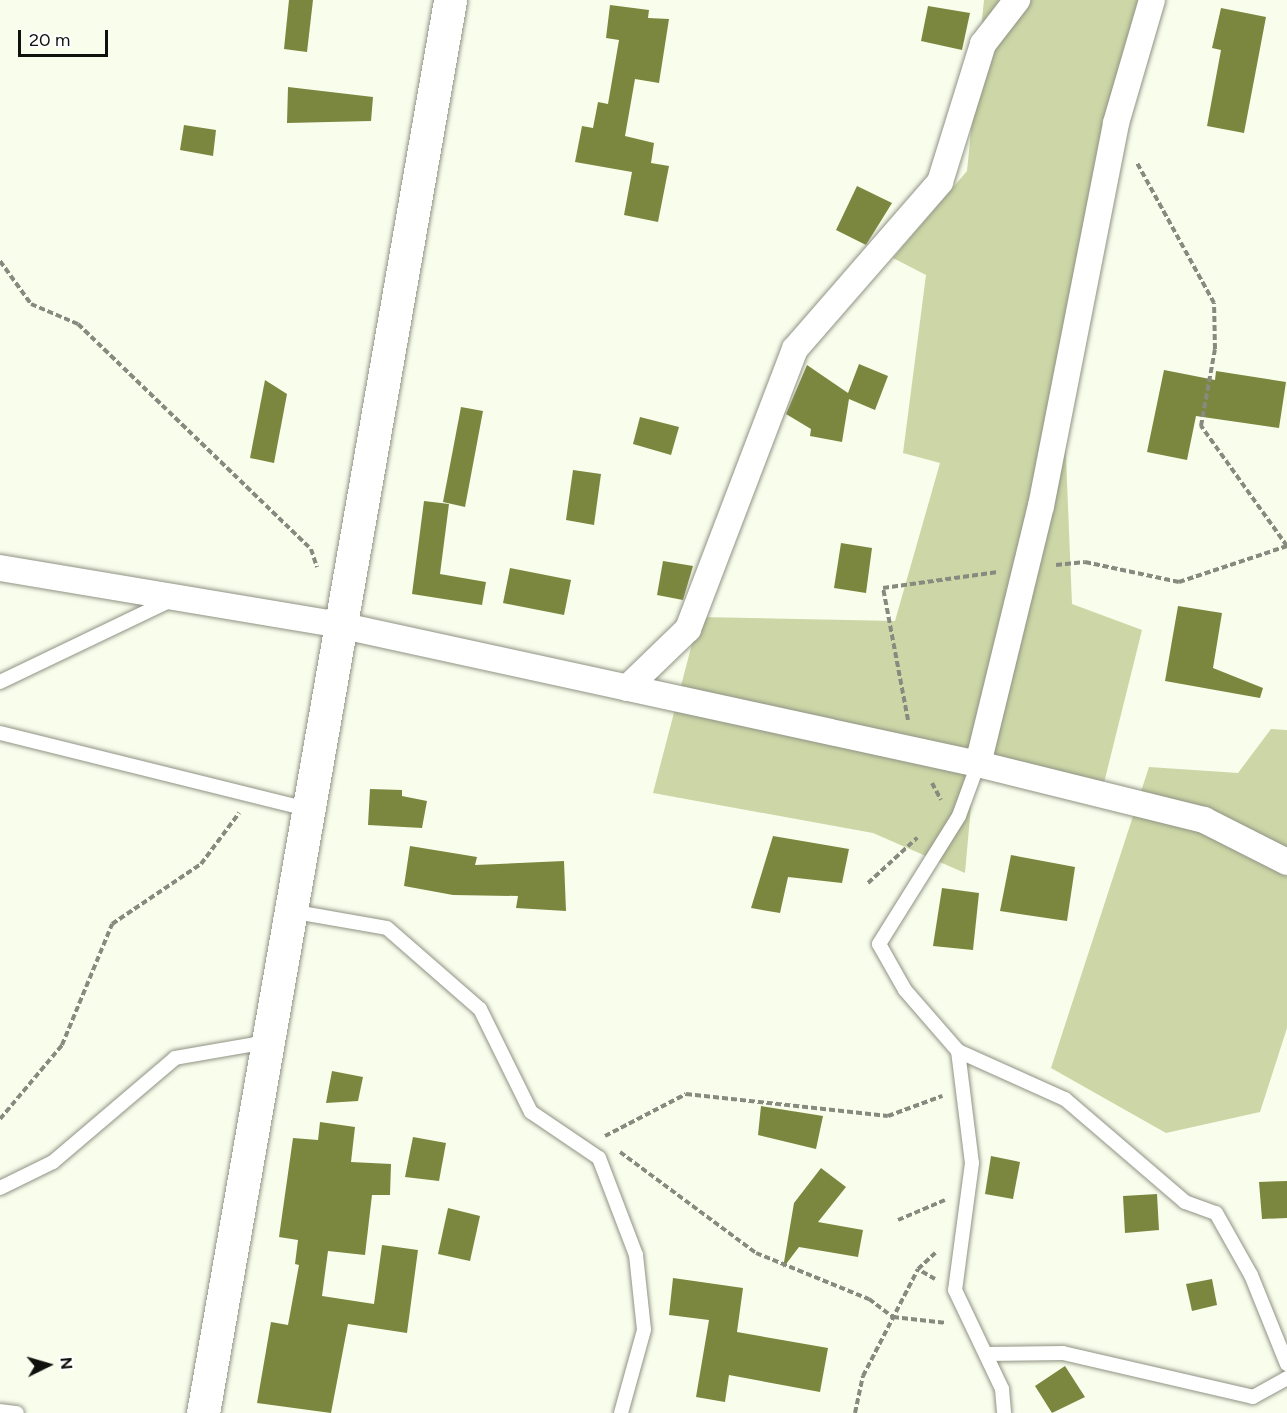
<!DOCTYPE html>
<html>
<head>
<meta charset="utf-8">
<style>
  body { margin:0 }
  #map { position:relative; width:1287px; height:1413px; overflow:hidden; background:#f9fdec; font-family:Figtree,sans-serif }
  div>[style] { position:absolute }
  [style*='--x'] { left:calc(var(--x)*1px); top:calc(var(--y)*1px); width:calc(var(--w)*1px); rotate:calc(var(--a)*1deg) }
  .green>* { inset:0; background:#ccd6a6 }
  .building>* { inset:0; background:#7b873f }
  .path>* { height:4px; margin-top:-2px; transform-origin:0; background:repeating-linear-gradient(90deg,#888a7f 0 6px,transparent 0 9px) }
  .roads { filter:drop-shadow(0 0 2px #909384) drop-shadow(0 0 2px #909384) }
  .lane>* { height:14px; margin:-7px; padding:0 7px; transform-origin:7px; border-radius:7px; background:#fff }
  .street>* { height:26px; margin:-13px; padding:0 13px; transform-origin:13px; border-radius:13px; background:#fff }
  .secondary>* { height:33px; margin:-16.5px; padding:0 16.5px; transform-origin:16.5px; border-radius:16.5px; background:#fff }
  span { translate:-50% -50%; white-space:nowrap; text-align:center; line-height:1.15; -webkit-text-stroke:4.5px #fff; paint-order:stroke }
  .north { position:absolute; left:18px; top:1335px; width:60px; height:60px; -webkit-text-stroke:4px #fff; paint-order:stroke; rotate:85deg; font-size:16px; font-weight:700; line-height:24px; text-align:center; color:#10110c }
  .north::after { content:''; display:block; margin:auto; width:21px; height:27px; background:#10110c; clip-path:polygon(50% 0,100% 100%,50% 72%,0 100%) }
  .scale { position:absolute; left:18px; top:30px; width:90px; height:27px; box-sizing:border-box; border:3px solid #10110c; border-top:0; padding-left:8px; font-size:18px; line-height:21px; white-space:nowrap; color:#10110c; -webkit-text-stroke:4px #fff; paint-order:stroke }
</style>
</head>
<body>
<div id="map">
  <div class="green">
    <i style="clip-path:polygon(984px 0,1158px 0,1063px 384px,1072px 604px,1142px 630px,1099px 803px,975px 761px,965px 873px,873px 833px,653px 793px,699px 617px,895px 621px,940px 463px,903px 453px,926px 275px,893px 258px,967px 171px)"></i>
    <i style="clip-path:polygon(1271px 729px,1287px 730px,1287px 1028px,1260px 1112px,1166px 1133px,1051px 1068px,1149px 767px,1238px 773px)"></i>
  </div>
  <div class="building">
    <i style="clip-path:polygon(289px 0,313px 0,307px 52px,284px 49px)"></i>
    <i style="clip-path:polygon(610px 5px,649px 10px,648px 18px,669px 19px,659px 83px,635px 79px,625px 136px,654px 143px,651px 163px,669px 166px,658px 222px,624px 215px,632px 172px,575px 162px,582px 126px,593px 128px,598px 102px,608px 104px,619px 40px,606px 38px)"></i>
    <i style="clip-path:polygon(928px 6px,970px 13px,962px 50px,921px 41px)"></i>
    <i style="clip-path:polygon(1221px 8px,1266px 17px,1244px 133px,1207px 126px,1221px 50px,1212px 48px)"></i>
    <i style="clip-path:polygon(288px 87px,373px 97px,371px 121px,287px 123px)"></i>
    <i style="clip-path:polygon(184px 125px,216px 130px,213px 156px,180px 150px)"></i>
    <i style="clip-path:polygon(857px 186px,892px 203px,866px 245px,836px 230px)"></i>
    <i style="clip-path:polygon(859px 364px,888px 376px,875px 410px,849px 399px,842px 442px,810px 436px,811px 429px,786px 414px,807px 365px,848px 393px)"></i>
    <i style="clip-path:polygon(1164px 370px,1215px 380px,1216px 371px,1286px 382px,1279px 428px,1196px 416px,1187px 460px,1147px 452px)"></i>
    <i style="clip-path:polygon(265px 380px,287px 394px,274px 463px,250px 458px)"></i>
    <i style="clip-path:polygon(461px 407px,483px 411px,465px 507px,443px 502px)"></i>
    <i style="clip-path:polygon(640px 417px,679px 427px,671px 455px,633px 444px)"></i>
    <i style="clip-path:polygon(573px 470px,601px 474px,594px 525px,566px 520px)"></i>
    <i style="clip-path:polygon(424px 501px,449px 504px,440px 574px,486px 582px,482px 605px,412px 594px)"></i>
    <i style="clip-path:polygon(841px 543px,872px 548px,866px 593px,834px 588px)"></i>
    <i style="clip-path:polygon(663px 561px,693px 566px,683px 600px,657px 595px)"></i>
    <i style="clip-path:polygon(510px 568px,571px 580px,564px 615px,503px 603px)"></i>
    <i style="clip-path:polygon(1178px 606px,1222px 613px,1213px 668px,1263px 688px,1260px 698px,1165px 681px)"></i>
    <i style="clip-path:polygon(370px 789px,402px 790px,402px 796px,427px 801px,422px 828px,368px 825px)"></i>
    <i style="clip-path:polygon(773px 836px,849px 849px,842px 883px,788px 877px,780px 913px,751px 908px)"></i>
    <i style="clip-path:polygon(410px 846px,477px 857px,475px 865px,564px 861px,566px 911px,516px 908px,518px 896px,453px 895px,404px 886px)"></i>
    <i style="clip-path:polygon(1011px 855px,1075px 867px,1067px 921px,1000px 911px)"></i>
    <i style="clip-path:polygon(942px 888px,979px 893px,973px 950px,933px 946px)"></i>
    <i style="clip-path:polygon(332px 1071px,363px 1077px,358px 1101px,326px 1103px)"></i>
    <i style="clip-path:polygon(761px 1106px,823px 1116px,816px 1149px,758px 1135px)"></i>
    <i style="clip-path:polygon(320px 1122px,355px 1127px,351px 1162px,391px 1164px,390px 1195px,372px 1195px,365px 1255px,328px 1251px,322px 1296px,374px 1304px,382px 1245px,418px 1250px,407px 1333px,348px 1324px,331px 1413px,257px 1403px,271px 1322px,288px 1325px,299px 1265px,295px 1264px,298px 1240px,279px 1237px,293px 1138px,318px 1140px)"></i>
    <i style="clip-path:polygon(413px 1137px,446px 1143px,439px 1181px,405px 1177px)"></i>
    <i style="clip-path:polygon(991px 1156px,1020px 1162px,1013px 1199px,985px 1194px)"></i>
    <i style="clip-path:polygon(821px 1168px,846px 1187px,818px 1222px,863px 1230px,858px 1257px,799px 1247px,783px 1268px,794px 1203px)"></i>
    <i style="clip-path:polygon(1287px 1181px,1287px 1218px,1262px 1219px,1259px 1182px)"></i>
    <i style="clip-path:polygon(1157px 1194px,1159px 1230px,1125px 1233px,1123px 1196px)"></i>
    <i style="clip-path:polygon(448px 1208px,480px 1216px,470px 1261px,438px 1254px)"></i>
    <i style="clip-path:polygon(673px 1278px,743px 1288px,737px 1332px,828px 1348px,820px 1392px,729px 1375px,725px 1402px,696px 1397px,709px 1320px,669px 1315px)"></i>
    <i style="clip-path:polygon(1212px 1279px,1217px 1305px,1192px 1311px,1186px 1284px)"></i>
    <i style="clip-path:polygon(1065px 1366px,1085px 1397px,1052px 1413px,1035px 1386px)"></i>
  </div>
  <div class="path">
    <i style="--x:0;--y:261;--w:53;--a:54.2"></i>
    <i style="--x:31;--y:304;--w:51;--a:23.1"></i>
    <i style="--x:78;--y:324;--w:324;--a:44"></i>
    <i style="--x:311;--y:549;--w:19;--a:72"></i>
    <i style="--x:1056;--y:565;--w:29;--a:-6"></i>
    <i style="--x:1085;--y:562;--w:96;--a:12"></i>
    <i style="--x:1179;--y:582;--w:114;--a:-18.4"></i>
    <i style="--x:1287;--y:546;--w:148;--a:-125.6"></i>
    <i style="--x:1201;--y:426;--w:78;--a:-79.7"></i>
    <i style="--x:1215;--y:349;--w:46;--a:-91.2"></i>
    <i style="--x:1214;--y:303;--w:160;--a:-118.8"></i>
    <i style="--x:908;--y:720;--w:134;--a:-100.7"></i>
    <i style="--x:883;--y:588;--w:116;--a:-7.9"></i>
    <i style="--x:932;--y:783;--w:19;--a:62"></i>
    <i style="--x:868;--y:883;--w:67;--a:-42.6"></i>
    <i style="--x:0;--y:1119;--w:97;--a:-50"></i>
    <i style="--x:62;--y:1045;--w:131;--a:-67.5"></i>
    <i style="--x:112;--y:924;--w:107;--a:-34"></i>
    <i style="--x:201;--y:864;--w:64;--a:-53.3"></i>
    <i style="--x:605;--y:1136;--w:91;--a:-27.4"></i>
    <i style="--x:686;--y:1094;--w:203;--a:6.2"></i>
    <i style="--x:888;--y:1116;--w:58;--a:-20.3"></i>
    <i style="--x:620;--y:1152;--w:169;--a:36.6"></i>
    <i style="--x:756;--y:1253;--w:122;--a:22.2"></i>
    <i style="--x:869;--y:1299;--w:30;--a:37"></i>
    <i style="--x:893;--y:1317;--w:54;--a:6.3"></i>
    <i style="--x:898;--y:1220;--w:51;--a:-23.1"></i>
    <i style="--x:935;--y:1279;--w:20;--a:-150"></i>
    <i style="--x:918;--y:1269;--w:26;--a:-43"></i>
    <i style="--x:855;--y:1413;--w:38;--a:-78"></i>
    <i style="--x:863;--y:1376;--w:120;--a:-62.8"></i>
  </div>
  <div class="roads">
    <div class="lane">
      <i style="--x:0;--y:682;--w:190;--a:-25.6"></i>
      <i style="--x:0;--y:733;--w:316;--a:13.9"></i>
      <i style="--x:978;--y:764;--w:55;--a:110.1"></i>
      <i style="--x:959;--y:816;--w:151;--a:122"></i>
      <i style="--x:879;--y:944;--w:53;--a:60.5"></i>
      <i style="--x:905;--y:990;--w:81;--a:49"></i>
      <i style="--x:958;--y:1051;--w:113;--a:82.9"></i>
      <i style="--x:972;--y:1163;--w:128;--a:97.6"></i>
      <i style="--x:955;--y:1290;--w:110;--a:64.6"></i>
      <i style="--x:1002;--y:1389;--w:24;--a:85"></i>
      <i style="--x:290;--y:911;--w:98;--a:9.9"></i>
      <i style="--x:387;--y:928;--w:123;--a:41.1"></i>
      <i style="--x:480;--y:1009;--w:115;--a:63.7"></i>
      <i style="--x:531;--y:1112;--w:82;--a:34.1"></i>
      <i style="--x:599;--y:1158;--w:104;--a:69.1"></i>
      <i style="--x:636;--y:1255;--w:75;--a:83.9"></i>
      <i style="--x:644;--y:1330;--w:86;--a:105.5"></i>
      <i style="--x:958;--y:1051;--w:117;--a:24.2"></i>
      <i style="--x:1065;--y:1099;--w:158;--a:40.6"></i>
      <i style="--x:1185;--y:1202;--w:33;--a:20"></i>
      <i style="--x:1216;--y:1213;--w:71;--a:60.6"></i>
      <i style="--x:1251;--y:1275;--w:96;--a:68"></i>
      <i style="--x:0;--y:1188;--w:59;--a:-26.1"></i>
      <i style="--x:53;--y:1162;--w:160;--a:-40.4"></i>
      <i style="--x:175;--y:1058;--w:93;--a:-9.9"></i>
      <i style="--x:986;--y:1354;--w:77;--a:-0.7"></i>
      <i style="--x:1063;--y:1353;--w:195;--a:13"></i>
      <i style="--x:1253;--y:1397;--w:39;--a:-29"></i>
      <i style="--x:0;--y:1411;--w:17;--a:7"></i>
    </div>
    <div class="street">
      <i style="--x:0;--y:568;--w:344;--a:9.5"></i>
      <i style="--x:339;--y:625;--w:654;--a:12.27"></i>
      <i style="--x:978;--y:764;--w:233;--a:13.9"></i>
      <i style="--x:1204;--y:820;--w:93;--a:26.8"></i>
      <i style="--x:627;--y:688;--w:85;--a:-44"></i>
      <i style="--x:688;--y:629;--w:300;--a:-69.1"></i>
      <i style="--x:795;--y:349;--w:221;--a:-49"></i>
      <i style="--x:940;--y:182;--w:145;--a:-72.7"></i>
      <i style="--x:983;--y:44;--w:56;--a:-52.3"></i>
      <i style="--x:978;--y:764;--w:266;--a:-76.3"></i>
      <i style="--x:1041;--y:506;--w:390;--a:-78.9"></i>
      <i style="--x:1116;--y:123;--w:128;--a:-73.7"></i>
    </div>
    <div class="secondary">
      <i style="--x:203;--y:1413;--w:1434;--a:-80.08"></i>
    </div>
  </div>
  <div class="north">N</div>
  <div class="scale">20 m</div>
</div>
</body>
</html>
